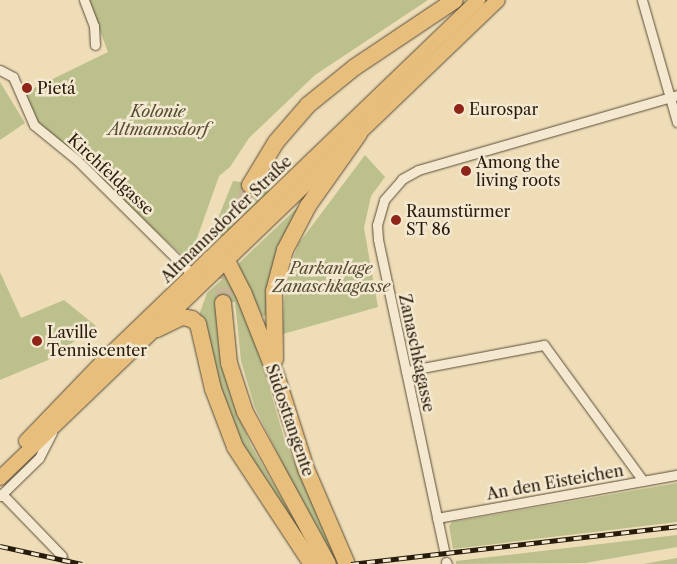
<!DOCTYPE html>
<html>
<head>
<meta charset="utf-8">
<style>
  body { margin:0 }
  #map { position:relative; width:677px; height:564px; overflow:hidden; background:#eeddb7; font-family:"Libre Caslon Text",serif }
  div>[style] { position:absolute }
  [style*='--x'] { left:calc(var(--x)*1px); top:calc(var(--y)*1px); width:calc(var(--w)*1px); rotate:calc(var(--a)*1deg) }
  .green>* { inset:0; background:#bbc08d }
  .minor-tunnel>* { height:9px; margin-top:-4.5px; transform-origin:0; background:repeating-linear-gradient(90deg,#c6b695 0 9px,transparent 0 13.5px) }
  .motorway-tunnel>* { height:16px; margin-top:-8px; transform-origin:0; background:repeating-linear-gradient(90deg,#c6b695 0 16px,transparent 0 24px) }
  .roads { filter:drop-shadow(0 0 1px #594c37) drop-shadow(0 0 1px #594c37) }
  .minor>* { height:9px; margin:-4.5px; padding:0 4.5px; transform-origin:4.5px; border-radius:4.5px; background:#f4e9d0 }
  .primary>* { height:14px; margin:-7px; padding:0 7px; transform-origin:7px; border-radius:7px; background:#e7be7c }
  .motorway>* { height:16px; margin:-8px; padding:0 8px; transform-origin:8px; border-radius:8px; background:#e7be7c }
  .rail>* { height:4.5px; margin-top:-2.25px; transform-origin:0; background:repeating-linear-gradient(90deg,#f4e9d0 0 8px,#271c0c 0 16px); box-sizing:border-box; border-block:1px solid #271c0c }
  .dots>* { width:14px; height:14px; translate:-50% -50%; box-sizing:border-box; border:2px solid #f4e9d0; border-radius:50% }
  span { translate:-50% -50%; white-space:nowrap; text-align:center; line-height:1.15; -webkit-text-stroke:5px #f4e9d0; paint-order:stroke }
  .poi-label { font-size:16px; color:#271c0c }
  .left { translate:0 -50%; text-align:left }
  .park-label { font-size:16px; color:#534d33; font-style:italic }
  .street-label { font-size:16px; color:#271c0c }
</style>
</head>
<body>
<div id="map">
  <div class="green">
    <i style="clip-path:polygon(88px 0,428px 0,315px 75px,249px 138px,230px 167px,219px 176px,189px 261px,35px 123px,22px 94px,108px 52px)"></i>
    <i style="clip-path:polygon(0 82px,25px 123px,0 140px)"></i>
    <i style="clip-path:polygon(365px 155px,385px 177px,371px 196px,364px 228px,378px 307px,283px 334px,284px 300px,289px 270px,299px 243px)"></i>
    <i style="clip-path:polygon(233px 181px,242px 182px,263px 192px,267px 185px,270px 187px,269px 195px,224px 239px,217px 231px,217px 221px)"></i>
    <i style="clip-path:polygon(300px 205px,279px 247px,266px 316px,262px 316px,238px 264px)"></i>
    <i style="clip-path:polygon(0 272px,21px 318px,64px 300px,96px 326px,48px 360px,0 380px)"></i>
    <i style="clip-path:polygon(228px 274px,260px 356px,284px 438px,336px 559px,333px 560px,278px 464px,282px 462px,255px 408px,241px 361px,235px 302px,215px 302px,220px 359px,233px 403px,251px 445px,311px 548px,232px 431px,211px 354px,208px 331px,199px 315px,207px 293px)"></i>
    <i style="clip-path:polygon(677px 483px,677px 522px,453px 549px,449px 526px,452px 522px)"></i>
    <i style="clip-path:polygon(677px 535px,677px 547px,585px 563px,456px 564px,456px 561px)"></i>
    <i style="clip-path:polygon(677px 558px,677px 564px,643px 564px)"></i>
  </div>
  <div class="minor-tunnel">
    <i style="--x:62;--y:556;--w:11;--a:45"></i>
  </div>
  <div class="motorway-tunnel">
    <i style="--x:223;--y:303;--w:55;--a:-84.8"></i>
    <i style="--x:228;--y:248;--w:67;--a:-70.8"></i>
  </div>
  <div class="roads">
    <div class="minor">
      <i style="--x:84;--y:0;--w:28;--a:69"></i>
      <i style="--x:94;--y:26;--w:19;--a:87"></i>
      <i style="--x:642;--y:0;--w:127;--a:74"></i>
      <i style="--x:0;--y:70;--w:15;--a:28"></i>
      <i style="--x:13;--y:77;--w:52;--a:66.4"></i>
      <i style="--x:34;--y:125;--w:55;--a:39.1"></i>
      <i style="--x:77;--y:160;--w:163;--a:44.8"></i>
      <i style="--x:406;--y:371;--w:140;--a:-10.7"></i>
      <i style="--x:544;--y:345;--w:168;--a:53.9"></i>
      <i style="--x:2;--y:494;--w:86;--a:45.9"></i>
      <i style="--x:0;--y:496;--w:54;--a:-44.3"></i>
      <i style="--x:39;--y:458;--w:29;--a:-63"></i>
      <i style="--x:437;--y:518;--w:244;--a:-10.2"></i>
      <i style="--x:444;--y:550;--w:318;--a:-102"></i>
      <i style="--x:378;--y:239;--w:14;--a:-94"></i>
      <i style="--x:377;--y:225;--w:26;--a:-74"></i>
      <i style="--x:384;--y:200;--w:28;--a:-49"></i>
      <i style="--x:402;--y:179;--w:18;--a:-29"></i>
      <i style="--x:418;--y:170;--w:270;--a:-16.1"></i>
      <i style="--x:446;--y:562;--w:2;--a:63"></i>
    </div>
    <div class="primary">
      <i style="--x:26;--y:441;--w:111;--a:-46.1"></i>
      <i style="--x:103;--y:361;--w:521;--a:-43.91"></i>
      <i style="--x:0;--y:478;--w:690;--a:-43.83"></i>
    </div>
    <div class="motorway">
      <i style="--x:250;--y:185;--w:50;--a:-58.8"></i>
      <i style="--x:276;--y:142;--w:49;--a:-49.1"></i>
      <i style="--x:308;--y:105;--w:60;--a:-39"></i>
      <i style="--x:355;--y:67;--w:120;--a:-33.8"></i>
      <i style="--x:210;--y:259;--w:20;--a:18"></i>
      <i style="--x:229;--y:265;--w:30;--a:63"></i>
      <i style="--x:243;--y:292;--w:92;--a:68.4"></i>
      <i style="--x:277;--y:378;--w:96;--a:72.3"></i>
      <i style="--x:306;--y:469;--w:103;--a:66.7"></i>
      <i style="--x:223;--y:303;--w:60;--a:84.3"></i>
      <i style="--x:229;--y:363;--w:52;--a:71.9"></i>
      <i style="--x:245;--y:412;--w:173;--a:61.4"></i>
      <i style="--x:157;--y:329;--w:28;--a:-26"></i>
      <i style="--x:182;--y:317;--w:10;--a:11"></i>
      <i style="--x:192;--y:319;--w:8;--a:40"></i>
      <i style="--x:198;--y:324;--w:67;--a:77"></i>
      <i style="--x:213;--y:389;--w:62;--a:69.2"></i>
      <i style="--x:235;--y:447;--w:140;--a:56.7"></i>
      <i style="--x:275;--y:359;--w:68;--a:-90.8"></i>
      <i style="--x:274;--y:291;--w:42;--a:-75"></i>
      <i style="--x:285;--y:250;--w:50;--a:-62.4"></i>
      <i style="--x:308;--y:206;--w:88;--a:-54.7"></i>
    </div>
  </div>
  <div class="rail">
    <i style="--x:0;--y:546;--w:84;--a:12.4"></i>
    <i style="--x:351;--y:564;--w:328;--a:-6.6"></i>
  </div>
  <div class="dots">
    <i style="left:27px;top:88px;background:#8f2418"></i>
    <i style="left:459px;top:109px;background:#8f2418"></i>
    <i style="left:466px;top:171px;background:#8f2418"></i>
    <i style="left:396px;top:220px;background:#8f2418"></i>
    <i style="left:37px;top:341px;background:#8f2418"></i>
  </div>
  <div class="poi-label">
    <span class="left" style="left:37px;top:88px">Pietá</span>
    <span class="left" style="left:469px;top:109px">Eurospar</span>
    <span class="left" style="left:476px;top:171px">Among the<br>living roots</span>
    <span class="left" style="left:406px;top:220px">Raumstürmer<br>ST 86</span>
    <span class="left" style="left:47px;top:341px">Laville<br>Tenniscenter</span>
  </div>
  <div class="park-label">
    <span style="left:158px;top:120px">Kolonie<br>Altmannsdorf</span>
    <span style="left:331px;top:277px">Parkanlage<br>Zanaschkagasse</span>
  </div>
  <div class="street-label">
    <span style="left:111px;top:174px;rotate:43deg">Kirchfeldgasse</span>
    <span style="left:226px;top:219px;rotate:-44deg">Altmannsdorfer Straße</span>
    <span style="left:417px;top:353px;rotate:78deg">Zanaschkagasse</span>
    <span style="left:290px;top:420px;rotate:71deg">Südosttangente</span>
    <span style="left:555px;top:482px;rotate:-10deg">An den Eisteichen</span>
  </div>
</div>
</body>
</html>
